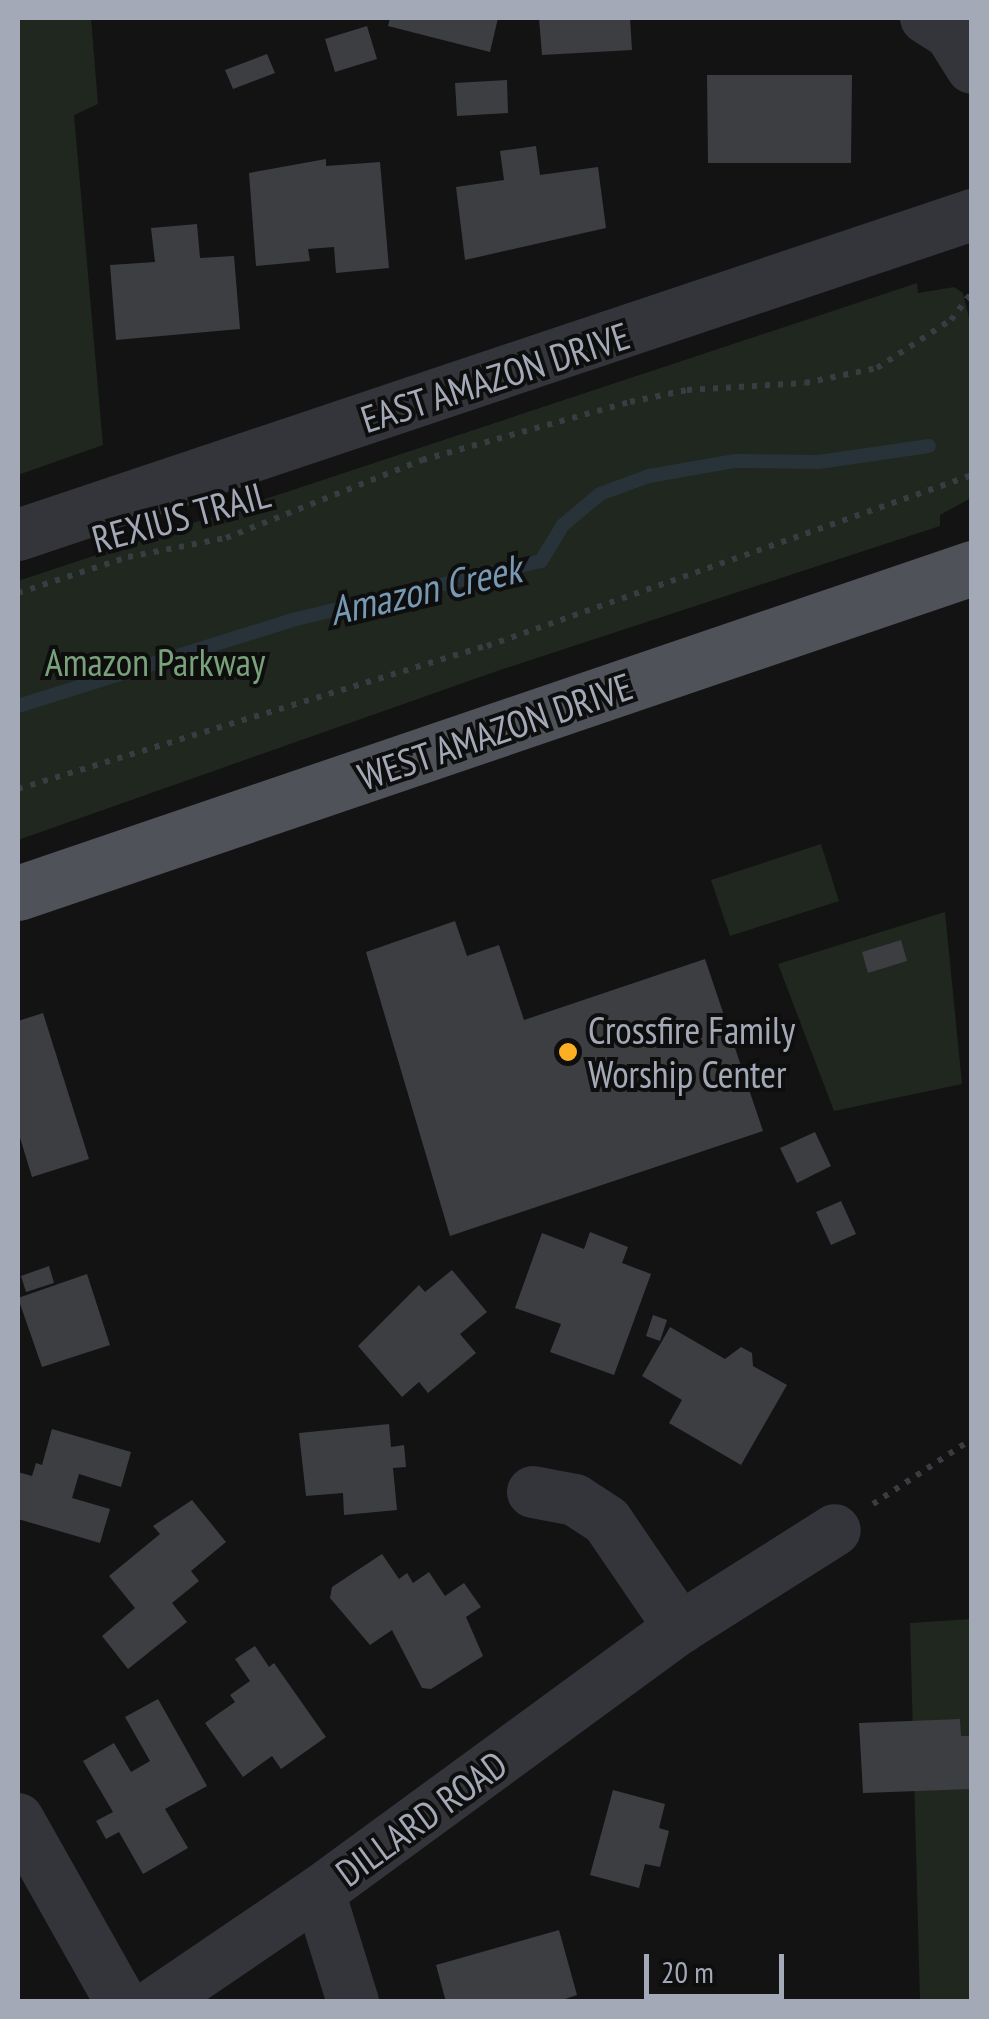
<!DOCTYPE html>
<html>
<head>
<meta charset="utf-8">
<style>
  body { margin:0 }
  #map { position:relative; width:989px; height:2019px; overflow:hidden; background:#131314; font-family:"PT Sans Narrow",sans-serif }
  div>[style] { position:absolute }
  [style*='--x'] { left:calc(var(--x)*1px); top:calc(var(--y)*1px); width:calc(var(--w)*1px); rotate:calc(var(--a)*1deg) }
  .green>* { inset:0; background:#1f271f }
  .stream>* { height:14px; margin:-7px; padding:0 7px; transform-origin:7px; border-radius:7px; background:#283239 }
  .building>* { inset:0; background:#3c3e42 }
  .path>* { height:6px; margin-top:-3px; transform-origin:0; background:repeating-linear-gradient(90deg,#393c41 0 5px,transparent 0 13px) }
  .minor>* { height:52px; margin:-26px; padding:0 26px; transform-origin:26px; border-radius:26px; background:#33353a }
  .major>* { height:55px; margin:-27.5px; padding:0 27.5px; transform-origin:27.5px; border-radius:27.5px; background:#4f5259 }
  .dots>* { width:28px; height:28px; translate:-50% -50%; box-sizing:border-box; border:5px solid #0e0e0f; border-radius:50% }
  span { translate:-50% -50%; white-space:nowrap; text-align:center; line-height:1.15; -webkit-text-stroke:8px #0e0e0f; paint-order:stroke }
  .street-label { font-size:38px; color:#a3a9b6 }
  .park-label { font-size:38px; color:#79a27b }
  .poi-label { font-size:38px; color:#a3a9b6 }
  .left { translate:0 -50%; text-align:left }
  .water-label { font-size:40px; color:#7899b3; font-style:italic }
  .frame { position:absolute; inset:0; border:20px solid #a3a9b6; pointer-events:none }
  .scale { position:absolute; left:644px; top:1954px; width:140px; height:45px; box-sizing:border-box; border:5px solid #a3a9b6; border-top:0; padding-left:12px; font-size:30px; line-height:35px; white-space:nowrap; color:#a3a9b6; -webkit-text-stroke:8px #0e0e0f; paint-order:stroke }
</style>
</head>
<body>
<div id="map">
  <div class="green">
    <i style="clip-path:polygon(18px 18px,91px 18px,98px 104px,74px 115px,103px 445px,18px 475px)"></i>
    <i style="clip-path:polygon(917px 283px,918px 293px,954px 287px,963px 293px,969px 318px,971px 498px,940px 515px,940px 526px,500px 670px,18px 840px,18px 581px)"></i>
    <i style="clip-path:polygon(821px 844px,839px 901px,730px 936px,711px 880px)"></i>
    <i style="clip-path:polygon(945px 912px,962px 1084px,834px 1111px,778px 964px)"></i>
    <i style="clip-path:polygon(971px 1619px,971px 2001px,920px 2001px,910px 1623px)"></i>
  </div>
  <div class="stream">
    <i style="--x:18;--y:706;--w:291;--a:-17.4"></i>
    <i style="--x:296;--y:619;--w:252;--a:-13.3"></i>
    <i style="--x:541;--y:561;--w:42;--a:-58.6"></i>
    <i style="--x:563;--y:525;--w:48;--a:-40"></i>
    <i style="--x:600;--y:494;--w:52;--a:-20.2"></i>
    <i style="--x:649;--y:476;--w:86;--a:-10"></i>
    <i style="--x:734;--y:461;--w:85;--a:0.7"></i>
    <i style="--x:819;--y:462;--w:111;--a:-8.3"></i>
  </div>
  <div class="building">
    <i style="clip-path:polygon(390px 18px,498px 18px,490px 52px,388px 26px)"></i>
    <i style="clip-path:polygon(539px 18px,630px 18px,632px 50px,542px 55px)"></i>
    <i style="clip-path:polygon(367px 26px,377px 59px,335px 72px,325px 39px)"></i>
    <i style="clip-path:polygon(267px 54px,275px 73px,233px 89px,225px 70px)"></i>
    <i style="clip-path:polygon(707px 75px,852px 75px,851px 163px,708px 163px)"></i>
    <i style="clip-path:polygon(507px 80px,508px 113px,457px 116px,455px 83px)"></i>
    <i style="clip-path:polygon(536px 146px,540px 175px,598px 167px,606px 228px,465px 260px,456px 187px,504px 180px,500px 151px)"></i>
    <i style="clip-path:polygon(326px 159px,326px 166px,380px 162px,389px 268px,336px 273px,334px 247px,308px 249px,310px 261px,256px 266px,249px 173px)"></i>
    <i style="clip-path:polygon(197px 224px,200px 258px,234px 256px,240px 329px,116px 340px,110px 265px,155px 262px,151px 228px)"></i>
    <i style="clip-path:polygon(455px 921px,467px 956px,499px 945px,524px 1020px,705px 959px,763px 1131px,450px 1236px,366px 952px)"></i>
    <i style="clip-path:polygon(901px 940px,907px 961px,868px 973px,862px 952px)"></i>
    <i style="clip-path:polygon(43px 1013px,89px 1159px,32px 1177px,18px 1131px,18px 1021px)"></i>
    <i style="clip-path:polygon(815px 1132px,831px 1166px,797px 1183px,780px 1148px)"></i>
    <i style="clip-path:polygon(841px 1201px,856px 1234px,831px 1245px,816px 1212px)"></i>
    <i style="clip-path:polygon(590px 1232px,628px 1247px,622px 1263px,651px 1274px,614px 1375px,550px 1352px,561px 1324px,515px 1308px,542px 1233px,584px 1249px)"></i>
    <i style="clip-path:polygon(49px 1266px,54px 1283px,26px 1292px,21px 1276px)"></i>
    <i style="clip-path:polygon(452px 1270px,487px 1312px,460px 1334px,476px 1353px,428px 1393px,419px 1382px,402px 1397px,358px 1346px,419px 1285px,425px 1292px)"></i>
    <i style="clip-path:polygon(87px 1274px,110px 1345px,42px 1367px,18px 1298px)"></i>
    <i style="clip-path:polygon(653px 1315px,667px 1320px,660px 1341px,646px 1336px)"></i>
    <i style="clip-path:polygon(670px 1327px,725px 1359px,741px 1347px,752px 1353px,753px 1366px,787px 1385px,741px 1465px,669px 1423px,682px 1400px,642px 1376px)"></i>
    <i style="clip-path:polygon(389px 1424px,391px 1447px,404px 1445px,406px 1467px,393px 1468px,397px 1510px,344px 1515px,343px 1493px,306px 1496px,299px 1433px)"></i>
    <i style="clip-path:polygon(52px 1429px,131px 1452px,121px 1487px,79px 1474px,72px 1498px,110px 1509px,100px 1543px,18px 1519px,18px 1472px,32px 1476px,36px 1463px,42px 1465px)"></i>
    <i style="clip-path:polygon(192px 1500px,226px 1542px,191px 1571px,199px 1581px,172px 1603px,187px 1622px,128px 1669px,102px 1636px,135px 1608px,109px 1576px,160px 1534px,153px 1526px)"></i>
    <i style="clip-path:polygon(382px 1554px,399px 1579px,407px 1573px,413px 1583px,429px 1572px,445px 1596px,464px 1583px,481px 1607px,466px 1617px,483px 1656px,431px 1689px,422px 1688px,392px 1630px,370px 1645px,330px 1598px,332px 1587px)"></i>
    <i style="clip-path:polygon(255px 1646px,269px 1667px,274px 1663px,326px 1737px,281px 1769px,272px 1756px,243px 1777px,205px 1723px,235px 1702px,230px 1695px,250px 1681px,235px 1659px)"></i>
    <i style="clip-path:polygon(158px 1699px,207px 1786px,165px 1809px,188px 1848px,143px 1874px,119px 1832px,106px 1839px,96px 1821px,113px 1812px,83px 1761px,114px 1743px,131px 1772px,150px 1761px,125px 1717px)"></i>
    <i style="clip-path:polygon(960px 1719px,961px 1736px,972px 1736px,972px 1789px,863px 1793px,859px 1723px)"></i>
    <i style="clip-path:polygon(613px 1790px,665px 1804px,659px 1828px,669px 1831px,660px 1867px,645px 1864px,639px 1888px,590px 1875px)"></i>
    <i style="clip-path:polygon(559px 1930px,577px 1995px,556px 2002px,446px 2002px,436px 1965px)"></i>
  </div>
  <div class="path">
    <i style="--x:18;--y:593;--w:116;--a:-18.1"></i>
    <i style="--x:128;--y:557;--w:100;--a:-11"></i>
    <i style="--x:226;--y:538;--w:211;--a:-21.7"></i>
    <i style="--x:422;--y:460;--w:216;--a:-15.6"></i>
    <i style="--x:630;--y:402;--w:58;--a:-11.9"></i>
    <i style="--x:687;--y:390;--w:118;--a:-3.4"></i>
    <i style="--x:805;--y:383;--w:74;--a:-11.8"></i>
    <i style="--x:877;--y:368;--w:88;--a:-33"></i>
    <i style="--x:951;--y:320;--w:34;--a:-53"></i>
    <i style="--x:18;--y:789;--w:490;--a:-17"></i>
    <i style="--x:487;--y:646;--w:514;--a:-19.42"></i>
    <i style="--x:873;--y:1504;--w:118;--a:-33.3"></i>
  </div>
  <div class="minor">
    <i style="--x:926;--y:18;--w:28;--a:32"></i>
    <i style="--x:950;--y:33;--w:41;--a:57.8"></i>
    <i style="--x:18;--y:535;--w:1006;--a:-18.54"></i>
    <i style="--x:533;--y:1492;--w:43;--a:10.8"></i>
    <i style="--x:575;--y:1500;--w:38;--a:33"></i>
    <i style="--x:607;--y:1521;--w:130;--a:55.7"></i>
    <i style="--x:18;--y:1819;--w:210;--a:60.6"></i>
    <i style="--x:319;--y:1892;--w:115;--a:72.8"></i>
    <i style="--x:157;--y:2002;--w:196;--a:-34.2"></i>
    <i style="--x:319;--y:1892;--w:447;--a:-36.2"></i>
    <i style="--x:680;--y:1628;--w:183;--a:-32.3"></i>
  </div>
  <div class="major">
    <i style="--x:18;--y:893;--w:1008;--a:-18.81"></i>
  </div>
  <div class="dots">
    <i style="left:568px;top:1052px;background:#fcaf23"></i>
  </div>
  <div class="street-label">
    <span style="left:495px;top:377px;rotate:-18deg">EAST AMAZON DRIVE</span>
    <span style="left:181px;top:516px;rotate:-15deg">REXIUS TRAIL</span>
    <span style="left:495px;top:731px;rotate:-19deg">WEST AMAZON DRIVE</span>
    <span style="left:421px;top:1818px;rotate:-36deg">DILLARD ROAD</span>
  </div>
  <div class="park-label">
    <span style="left:155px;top:662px">Amazon Parkway</span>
  </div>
  <div class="poi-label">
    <span class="left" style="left:588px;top:1052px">Crossfire Family<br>Worship Center</span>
  </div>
  <div class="water-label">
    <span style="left:425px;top:589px;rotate:-13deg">Amazon Creek</span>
  </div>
  <div class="frame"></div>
  <div class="scale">20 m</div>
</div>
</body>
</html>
